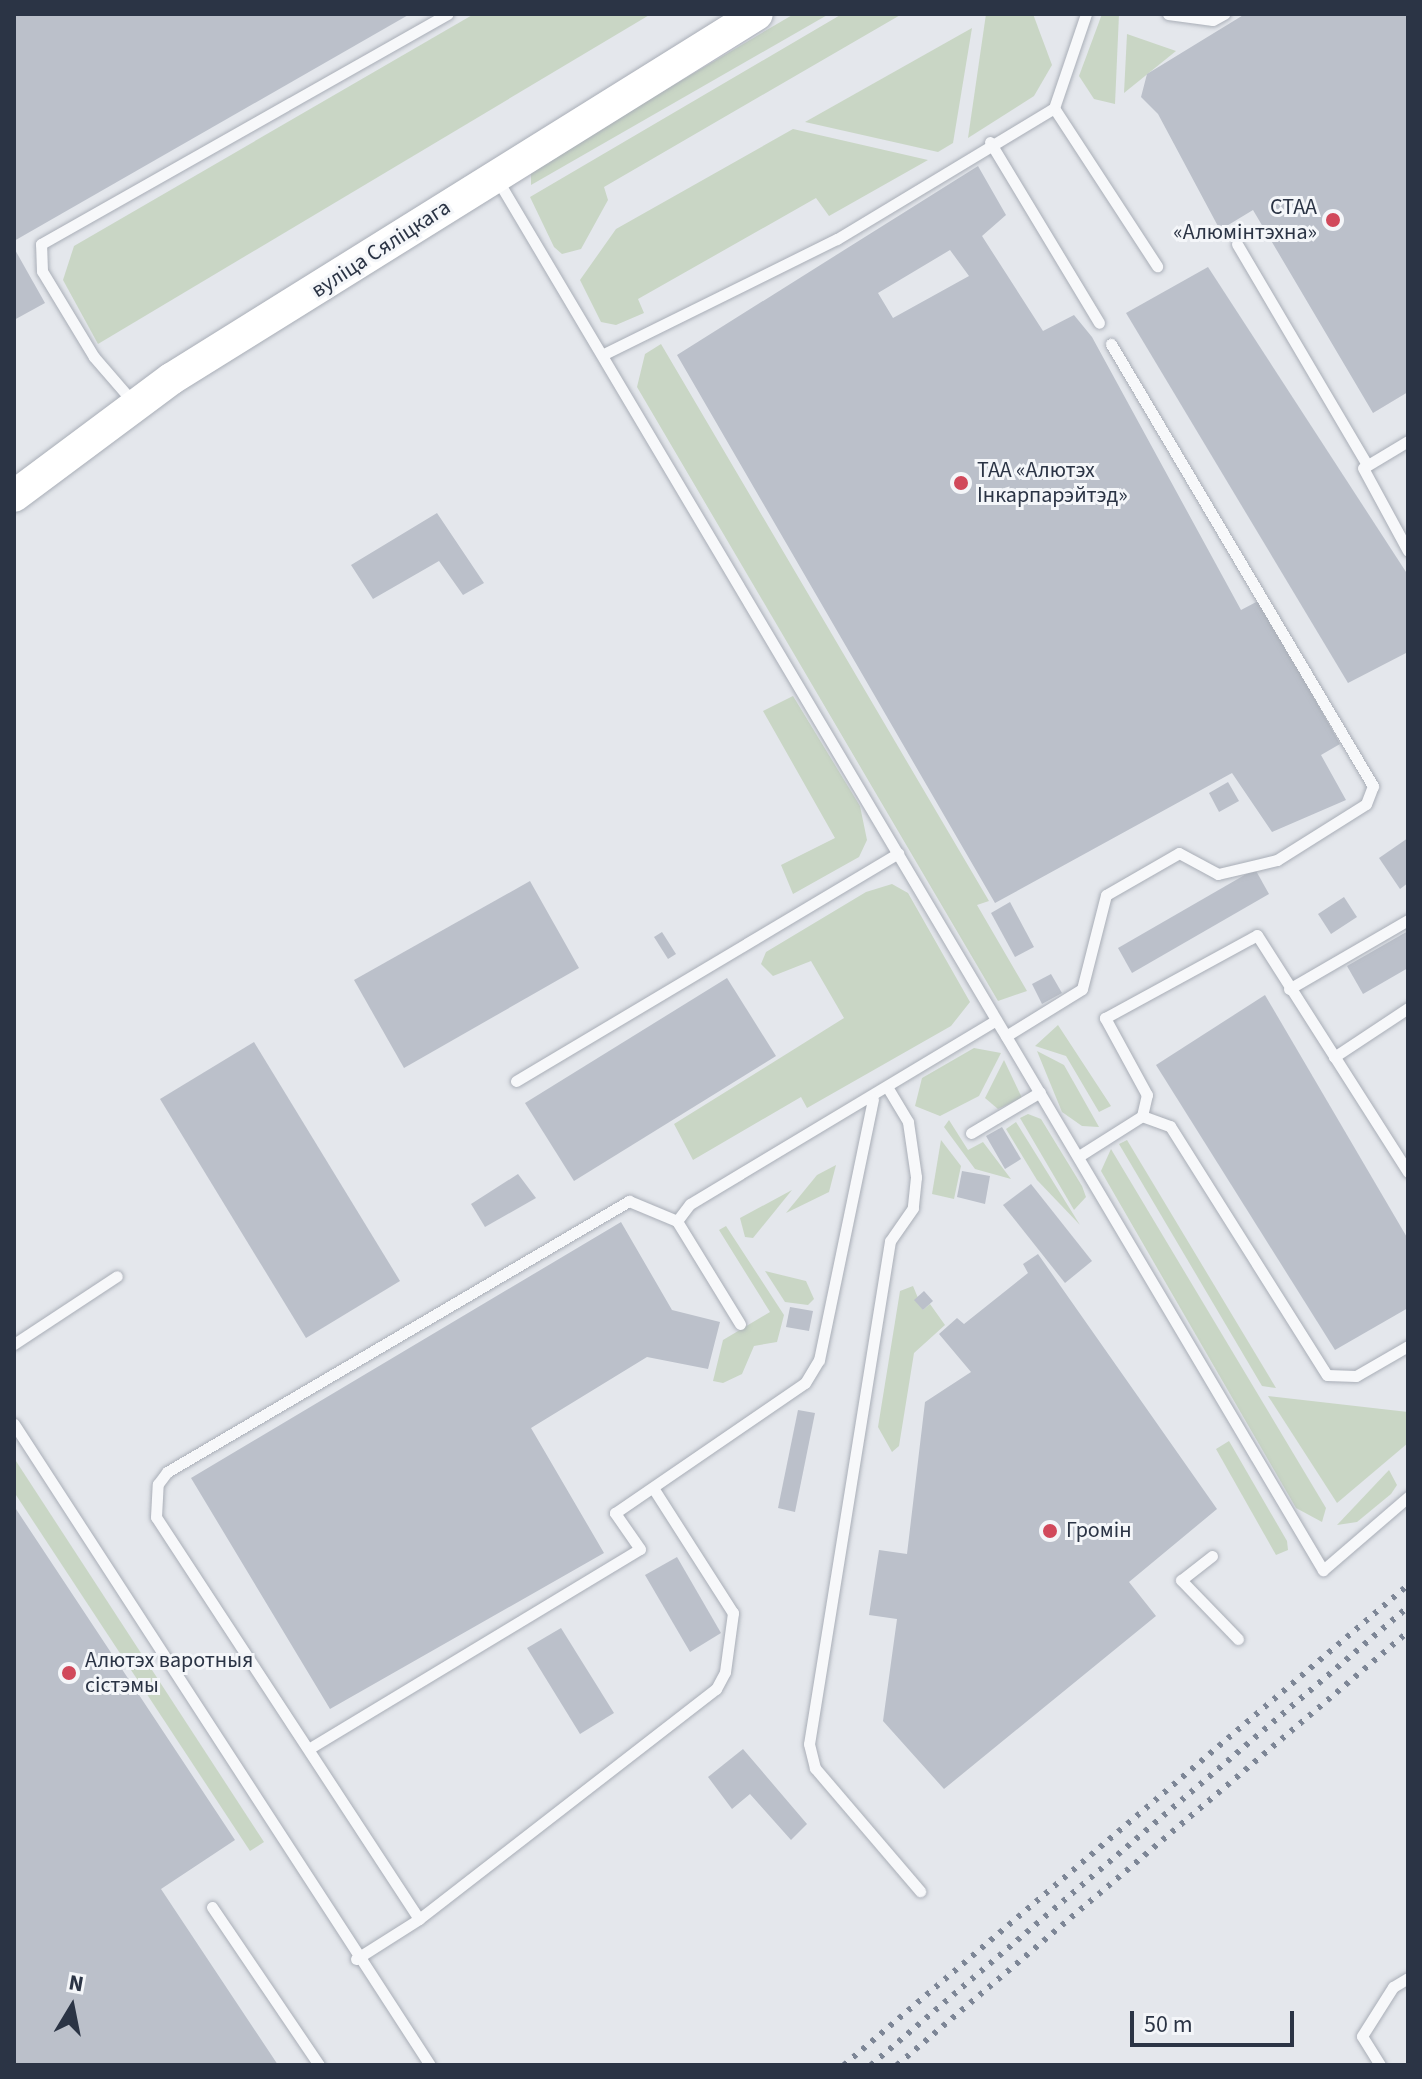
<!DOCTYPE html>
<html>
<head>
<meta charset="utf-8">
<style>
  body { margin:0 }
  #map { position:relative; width:1422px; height:2079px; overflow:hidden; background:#e4e7ec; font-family:"Source Sans 3",sans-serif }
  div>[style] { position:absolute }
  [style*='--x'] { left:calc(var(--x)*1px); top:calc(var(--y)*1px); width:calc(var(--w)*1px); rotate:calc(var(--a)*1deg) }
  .green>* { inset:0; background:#c9d6c5 }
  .building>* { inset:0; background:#bbc0ca }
  .roads { filter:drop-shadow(0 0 2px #a9aeb7) drop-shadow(0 0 2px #a9aeb7) }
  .service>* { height:11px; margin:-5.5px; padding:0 5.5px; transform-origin:5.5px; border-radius:5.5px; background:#f7f8fa }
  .secondary>* { height:32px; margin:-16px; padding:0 16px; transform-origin:16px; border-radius:16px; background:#fff }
  .rail>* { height:6px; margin-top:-3px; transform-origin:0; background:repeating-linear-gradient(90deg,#7d8696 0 4px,transparent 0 12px) }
  .dots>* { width:22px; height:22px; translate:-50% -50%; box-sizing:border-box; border:4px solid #f4f6f9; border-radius:50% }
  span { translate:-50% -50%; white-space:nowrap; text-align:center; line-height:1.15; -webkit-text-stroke:6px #f4f6f9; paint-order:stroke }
  .poi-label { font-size:22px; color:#2b3445 }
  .right { translate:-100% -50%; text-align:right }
  .left { translate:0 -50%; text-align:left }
  .street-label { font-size:22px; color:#2b3445 }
  .frame { position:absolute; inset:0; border:16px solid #2b3445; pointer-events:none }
  .north { position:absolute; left:32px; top:1967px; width:80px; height:80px; -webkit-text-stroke:6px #f4f6f9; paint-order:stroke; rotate:10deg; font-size:22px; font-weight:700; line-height:32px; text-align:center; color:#2b3445 }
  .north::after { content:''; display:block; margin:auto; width:28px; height:36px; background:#2b3445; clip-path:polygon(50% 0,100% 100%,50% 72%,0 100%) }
  .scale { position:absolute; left:1130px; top:2011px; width:164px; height:36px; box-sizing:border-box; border:4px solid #2b3445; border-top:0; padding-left:10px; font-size:24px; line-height:28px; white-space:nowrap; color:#2b3445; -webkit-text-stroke:6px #f4f6f9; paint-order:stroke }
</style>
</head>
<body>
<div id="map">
  <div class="green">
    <i style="clip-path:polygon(474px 14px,651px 14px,98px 344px,63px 280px,74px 246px)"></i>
    <i style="clip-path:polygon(794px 14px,829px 14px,531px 185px,531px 169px)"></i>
    <i style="clip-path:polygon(842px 14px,902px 14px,604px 187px,608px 200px,581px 249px,562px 254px,554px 247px,530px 197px)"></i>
    <i style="clip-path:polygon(986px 14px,1033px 14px,1052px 65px,1034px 96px,968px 138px)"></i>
    <i style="clip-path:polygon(1102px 14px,1119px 14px,1115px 104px,1094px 99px,1079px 76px)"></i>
    <i style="clip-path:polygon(972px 28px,953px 143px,938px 152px,805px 122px)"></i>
    <i style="clip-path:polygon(1127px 34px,1176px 51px,1124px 93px)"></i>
    <i style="clip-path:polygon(793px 129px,928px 160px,829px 216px,816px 198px,638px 299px,644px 313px,616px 325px,601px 322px,580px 280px,616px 229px)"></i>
    <i style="clip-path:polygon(661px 344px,989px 901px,977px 905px,1027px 991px,998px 1001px,637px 387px,645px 354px)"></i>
    <i style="clip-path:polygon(793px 696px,860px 806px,867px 840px,859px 857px,793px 894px,781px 865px,835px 838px,763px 711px)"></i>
    <i style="clip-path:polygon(892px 884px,908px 893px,970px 1002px,951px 1026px,807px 1108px,801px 1097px,693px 1160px,674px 1124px,844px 1018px,811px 961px,773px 976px,761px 964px,766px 952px,866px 892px)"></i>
    <i style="clip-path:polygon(1058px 1025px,1111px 1106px,1099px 1112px,1066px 1056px,1035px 1046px)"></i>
    <i style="clip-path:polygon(974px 1048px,1001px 1053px,979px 1096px,940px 1116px,915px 1106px,922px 1078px)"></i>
    <i style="clip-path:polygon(1037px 1051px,1064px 1065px,1099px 1127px,1082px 1126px,1062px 1112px)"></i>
    <i style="clip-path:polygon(1004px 1060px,1022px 1098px,998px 1109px,985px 1098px)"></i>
    <i style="clip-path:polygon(1028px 1114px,1041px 1119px,1082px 1186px,1086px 1197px,1074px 1210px,1020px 1118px)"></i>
    <i style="clip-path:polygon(949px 1120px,968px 1150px,983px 1142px,1011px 1179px,975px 1169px,944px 1127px)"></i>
    <i style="clip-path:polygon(1016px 1122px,1080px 1225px,1037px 1180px,1006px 1129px)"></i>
    <i style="clip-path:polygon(941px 1140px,961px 1166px,954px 1199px,932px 1194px)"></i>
    <i style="clip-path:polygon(1127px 1140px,1276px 1388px,1262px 1386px,1119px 1144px)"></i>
    <i style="clip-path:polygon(1111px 1149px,1326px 1508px,1322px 1522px,1296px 1508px,1101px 1171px)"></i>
    <i style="clip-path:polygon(836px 1165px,829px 1192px,786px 1213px,817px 1175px)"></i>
    <i style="clip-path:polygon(792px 1190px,753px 1238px,745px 1237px,740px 1218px)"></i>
    <i style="clip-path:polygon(726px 1226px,784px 1315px,777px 1342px,754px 1346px,742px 1374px,723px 1383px,713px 1381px,723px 1340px,770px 1312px,719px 1230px)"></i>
    <i style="clip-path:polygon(765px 1271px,806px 1281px,814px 1299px,808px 1305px,785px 1302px)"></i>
    <i style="clip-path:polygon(913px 1286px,923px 1310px,930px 1304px,945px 1325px,914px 1353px,899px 1446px,892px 1452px,878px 1427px,900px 1291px)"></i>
    <i style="clip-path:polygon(1268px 1396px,1408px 1412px,1408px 1443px,1337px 1503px)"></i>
    <i style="clip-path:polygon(1229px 1441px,1287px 1541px,1288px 1550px,1276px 1555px,1216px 1449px)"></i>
    <i style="clip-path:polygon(14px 1458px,264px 1842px,250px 1851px,14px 1492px)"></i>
    <i style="clip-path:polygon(1389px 1470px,1397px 1485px,1391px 1494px,1357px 1522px,1337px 1525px)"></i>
  </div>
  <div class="building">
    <i style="clip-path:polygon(14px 14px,410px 14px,14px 241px)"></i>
    <i style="clip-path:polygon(1245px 14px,1408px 14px,1408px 392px,1373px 413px,1253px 210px,1220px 230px,1158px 114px,1141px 97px,1147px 74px)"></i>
    <i style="clip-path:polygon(evenodd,978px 166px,1006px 215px,982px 236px,1043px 331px,1074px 315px,1092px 337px,1241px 610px,1260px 600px,1340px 744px,1321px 755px,1346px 800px,1272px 832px,1232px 773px,995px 903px,677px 355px,978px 166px,950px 250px,969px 276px,893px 318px,878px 293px,950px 250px)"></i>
    <i style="clip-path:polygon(14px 248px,45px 303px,14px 320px)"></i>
    <i style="clip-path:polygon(1208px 267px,1408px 575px,1408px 652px,1348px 683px,1126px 313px)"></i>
    <i style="clip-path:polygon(437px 513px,484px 583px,463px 595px,439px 561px,373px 599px,351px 565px)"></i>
    <i style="clip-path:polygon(1228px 782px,1239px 801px,1219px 812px,1209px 793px)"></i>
    <i style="clip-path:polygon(1408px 838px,1408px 883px,1400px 889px,1379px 858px)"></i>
    <i style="clip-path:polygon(1255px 869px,1269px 894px,1132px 973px,1118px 948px)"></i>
    <i style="clip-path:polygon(530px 881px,579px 968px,404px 1068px,354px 980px)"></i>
    <i style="clip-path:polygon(1344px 897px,1357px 917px,1331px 934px,1318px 914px)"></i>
    <i style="clip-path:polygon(1010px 902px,1034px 947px,1015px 957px,991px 913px)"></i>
    <i style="clip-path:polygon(1408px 931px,1408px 968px,1363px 994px,1347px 966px)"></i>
    <i style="clip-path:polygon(662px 932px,676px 954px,668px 959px,654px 937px)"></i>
    <i style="clip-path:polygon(1051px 974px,1062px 993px,1042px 1004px,1032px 984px)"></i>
    <i style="clip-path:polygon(727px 978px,776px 1056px,574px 1181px,525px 1103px)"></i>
    <i style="clip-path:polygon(1265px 995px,1408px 1239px,1408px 1308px,1335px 1350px,1156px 1065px)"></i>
    <i style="clip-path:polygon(254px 1042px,400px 1281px,306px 1338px,160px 1099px)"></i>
    <i style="clip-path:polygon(1002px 1127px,1021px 1159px,1005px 1169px,986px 1136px)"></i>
    <i style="clip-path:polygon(962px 1171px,990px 1176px,985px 1204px,957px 1197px)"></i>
    <i style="clip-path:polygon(518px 1174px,536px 1198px,485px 1227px,471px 1204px)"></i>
    <i style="clip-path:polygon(1031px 1184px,1092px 1261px,1065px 1283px,1003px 1205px)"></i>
    <i style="clip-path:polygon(621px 1222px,672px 1310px,720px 1322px,708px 1369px,647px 1357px,531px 1428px,604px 1553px,330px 1709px,191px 1478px)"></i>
    <i style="clip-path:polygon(1038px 1254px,1217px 1509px,1129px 1582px,1156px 1616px,944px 1789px,883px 1721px,897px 1619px,869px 1615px,879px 1550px,907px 1554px,925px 1402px,971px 1372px,939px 1334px,957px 1318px,964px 1324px,1028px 1273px,1023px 1264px)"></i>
    <i style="clip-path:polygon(924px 1291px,933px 1301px,923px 1310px,914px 1300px)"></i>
    <i style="clip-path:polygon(790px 1307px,813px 1311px,809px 1331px,786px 1327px)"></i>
    <i style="clip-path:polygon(798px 1410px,815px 1413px,795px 1512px,778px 1508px)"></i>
    <i style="clip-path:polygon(14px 1506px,235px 1840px,161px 1889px,278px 2065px,14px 2065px)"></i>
    <i style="clip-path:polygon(677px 1557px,721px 1633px,690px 1652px,645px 1575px)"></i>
    <i style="clip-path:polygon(561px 1628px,614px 1713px,580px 1734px,527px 1648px)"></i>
    <i style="clip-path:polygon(743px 1749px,807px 1824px,791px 1840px,750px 1794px,732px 1809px,708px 1777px)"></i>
  </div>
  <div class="roads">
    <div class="service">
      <i style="--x:1168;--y:14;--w:45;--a:7.6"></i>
      <i style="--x:1213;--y:20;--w:13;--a:-29"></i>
      <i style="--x:1054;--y:108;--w:189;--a:56.9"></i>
      <i style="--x:990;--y:142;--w:211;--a:58.9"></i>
      <i style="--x:497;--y:179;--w:1618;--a:59.3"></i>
      <i style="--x:1323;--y:1570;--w:112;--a:-40.7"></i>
      <i style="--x:1237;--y:244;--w:256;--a:59.5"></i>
      <i style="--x:606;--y:353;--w:258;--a:-26.3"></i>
      <i style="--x:837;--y:239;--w:253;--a:-31.1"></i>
      <i style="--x:1054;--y:108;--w:99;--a:-71.2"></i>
      <i style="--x:133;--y:402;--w:60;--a:-130.9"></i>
      <i style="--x:94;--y:357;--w:100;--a:-121.2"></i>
      <i style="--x:42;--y:271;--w:27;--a:-92"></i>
      <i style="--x:41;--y:244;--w:467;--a:-29.5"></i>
      <i style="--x:1408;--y:441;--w:52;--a:149"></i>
      <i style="--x:1363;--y:468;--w:94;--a:61.5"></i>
      <i style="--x:1289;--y:989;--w:138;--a:-30.1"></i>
      <i style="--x:1006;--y:1036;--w:89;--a:-31.7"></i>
      <i style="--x:1082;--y:989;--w:97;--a:-75.7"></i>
      <i style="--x:1106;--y:895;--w:84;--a:-29.9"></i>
      <i style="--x:1179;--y:853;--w:44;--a:28.3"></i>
      <i style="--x:1218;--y:874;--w:61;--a:-13.3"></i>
      <i style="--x:1277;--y:860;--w:105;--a:-32.2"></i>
      <i style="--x:1366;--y:804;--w:19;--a:-69"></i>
      <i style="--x:1373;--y:786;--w:514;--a:-120.66"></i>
      <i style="--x:1334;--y:1057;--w:89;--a:-33.5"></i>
      <i style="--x:516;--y:1081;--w:445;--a:-30.8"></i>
      <i style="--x:889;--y:1090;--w:37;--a:59"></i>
      <i style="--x:908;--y:1122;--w:56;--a:81.7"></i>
      <i style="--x:916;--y:1177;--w:31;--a:96"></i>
      <i style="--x:913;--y:1208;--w:40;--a:124.9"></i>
      <i style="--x:890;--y:1241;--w:509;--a:99.15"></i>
      <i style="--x:809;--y:1744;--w:25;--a:76"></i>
      <i style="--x:815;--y:1768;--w:162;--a:49.5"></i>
      <i style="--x:1142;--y:1116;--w:30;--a:20"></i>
      <i style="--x:1170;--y:1126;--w:294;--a:57.8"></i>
      <i style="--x:1327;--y:1375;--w:29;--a:2"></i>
      <i style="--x:1356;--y:1376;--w:60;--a:-30"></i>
      <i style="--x:971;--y:1133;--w:80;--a:-30.7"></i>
      <i style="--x:1079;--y:1156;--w:75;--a:-32.4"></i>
      <i style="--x:1142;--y:1116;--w:22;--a:-77"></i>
      <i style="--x:1147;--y:1095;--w:88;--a:-118.6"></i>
      <i style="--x:1105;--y:1018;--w:173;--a:-28.6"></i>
      <i style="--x:1257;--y:935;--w:281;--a:57.5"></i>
      <i style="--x:740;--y:1324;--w:121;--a:-121.5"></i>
      <i style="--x:677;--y:1221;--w:21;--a:-53"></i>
      <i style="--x:690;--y:1204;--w:357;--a:-31"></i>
      <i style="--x:14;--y:1344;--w:123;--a:-33.4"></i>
      <i style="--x:14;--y:1424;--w:764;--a:57.02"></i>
      <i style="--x:1212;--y:1556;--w:39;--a:142"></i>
      <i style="--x:1181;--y:1580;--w:82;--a:46"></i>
      <i style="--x:310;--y:1748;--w:385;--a:-31.1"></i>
      <i style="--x:640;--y:1549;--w:44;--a:-124.8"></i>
      <i style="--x:615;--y:1513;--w:230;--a:-34.4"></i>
      <i style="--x:805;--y:1383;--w:27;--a:-59"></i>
      <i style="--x:819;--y:1360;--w:266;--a:-78.3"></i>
      <i style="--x:212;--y:1907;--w:191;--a:55.9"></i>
      <i style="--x:419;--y:1919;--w:376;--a:-37.8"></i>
      <i style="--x:716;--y:1689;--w:19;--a:-62"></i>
      <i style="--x:725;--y:1672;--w:60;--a:-82.3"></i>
      <i style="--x:733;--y:1613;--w:148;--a:-122.6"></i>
      <i style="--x:356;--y:1959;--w:75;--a:-32.4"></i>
      <i style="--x:419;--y:1919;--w:480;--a:-123.2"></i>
      <i style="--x:156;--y:1517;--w:33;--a:-87"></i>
      <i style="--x:158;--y:1484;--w:15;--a:-53"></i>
      <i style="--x:167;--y:1472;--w:536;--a:-30.4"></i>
      <i style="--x:629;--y:1201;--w:52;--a:22.6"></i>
      <i style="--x:1380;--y:2065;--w:34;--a:-122"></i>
      <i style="--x:1362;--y:2036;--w:58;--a:-57.7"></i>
      <i style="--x:1393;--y:1987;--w:17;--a:-31"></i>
    </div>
    <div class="secondary">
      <i style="--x:14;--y:496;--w:196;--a:-36.7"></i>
      <i style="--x:171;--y:379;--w:690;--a:-31.92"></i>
    </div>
  </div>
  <div class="rail">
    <i style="--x:844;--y:2065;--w:741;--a:-40.4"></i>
    <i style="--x:871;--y:2065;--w:706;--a:-40.46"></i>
    <i style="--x:897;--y:2065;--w:670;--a:-40.28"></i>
  </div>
  <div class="dots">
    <i style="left:1333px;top:220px;background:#d1495b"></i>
    <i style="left:961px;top:483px;background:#d1495b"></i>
    <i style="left:1050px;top:1531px;background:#d1495b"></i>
    <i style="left:69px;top:1673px;background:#d1495b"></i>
  </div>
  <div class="poi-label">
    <span class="right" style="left:1317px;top:220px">СТАА<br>«Алюмінтэхна»</span>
    <span class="left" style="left:977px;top:483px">ТАА «Алютэх<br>Інкарпарэйтэд»</span>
    <span class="left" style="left:1066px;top:1531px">Громін</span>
    <span class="left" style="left:85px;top:1673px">Алютэх варотныя<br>сістэмы</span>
  </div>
  <div class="street-label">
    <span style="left:381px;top:249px;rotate:-33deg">вуліца Сяліцкага</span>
  </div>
  <div class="frame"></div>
  <div class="north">N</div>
  <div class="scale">50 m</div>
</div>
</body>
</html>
